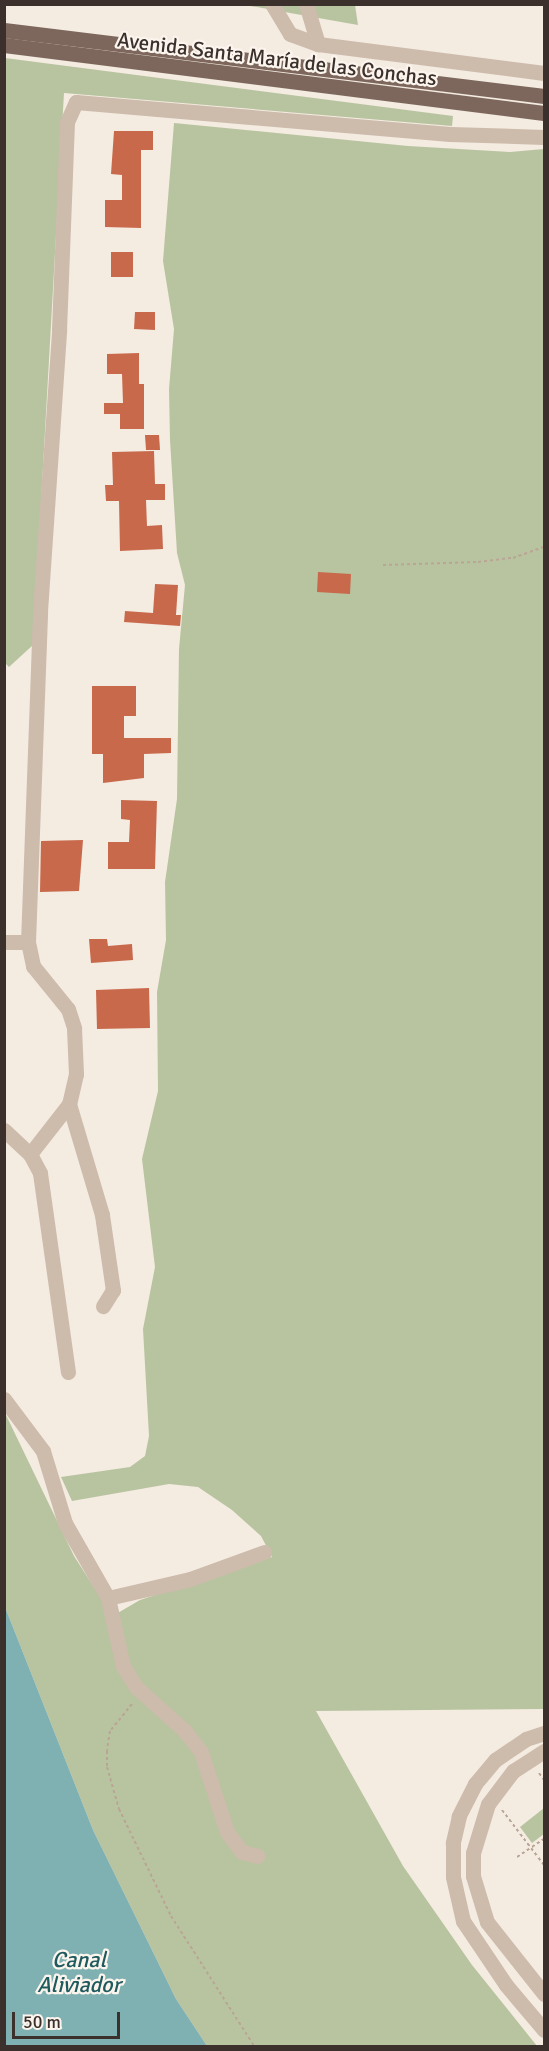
<!DOCTYPE html>
<html>
<head>
<meta charset="utf-8">
<style>
  body { margin:0 }
  #map { position:relative; width:549px; height:2051px; overflow:hidden; background:#f4ebe1; font-family:Signika,sans-serif }
  div>[style] { position:absolute }
  [style*='--x'] { left:calc(var(--x)*1px); top:calc(var(--y)*1px); width:calc(var(--w)*1px); rotate:calc(var(--a)*1deg) }
  .green>* { inset:0; background:#b8c4a0 }
  .water>* { inset:0; background:#7fb0b2 }
  .building>* { inset:0; background:#c8694b }
  .path>* { height:2px; margin-top:-1px; transform-origin:0; background:repeating-linear-gradient(90deg,#b9a596 0 3px,transparent 0 6px) }
  .minor>* { height:15px; margin:-7.5px; padding:0 7.5px; transform-origin:7.5px; border-radius:7.5px; background:#cdbbac }
  .major>* { height:15px; margin:-7.5px; padding:0 7.5px; transform-origin:7.5px; border-radius:7.5px; background:#7d675c }
  span { translate:-50% -50%; white-space:nowrap; text-align:center; line-height:1.15; -webkit-text-stroke:4.5px #fbf5ee; paint-order:stroke }
  .street-label { font-size:21px; color:#3b302b }
  .water-label { font-size:22px; color:#1f5a5e; font-style:italic }
  .frame { position:absolute; inset:0; border:6px solid #3b302b; pointer-events:none }
  .scale { position:absolute; left:12px; top:2012px; width:108px; height:27px; box-sizing:border-box; border:3px solid #3b302b; border-top:0; padding-left:8px; font-size:18px; line-height:21px; white-space:nowrap; color:#3b302b; -webkit-text-stroke:4px #fbf5ee; paint-order:stroke }
</style>
</head>
<body>
<div id="map">
  <div class="green">
    <i style="clip-path:polygon(245px 5px,355px 5px,358px 25px,307px 16px)"></i>
    <i style="clip-path:polygon(5px 58px,453px 116px,452px 126px,64px 93px,33px 645px,9px 667px,5px 663px)"></i>
    <i style="clip-path:polygon(174px 123px,408px 146px,510px 152px,544px 149px,544px 1709px,316px 1711px,403px 1866px,472px 1965px,537px 2046px,207px 2046px,176px 1999px,93px 1830px,5px 1607px,5px 1413px,74px 1556px,108px 1609px,116px 1614px,140px 1600px,272px 1557px,261px 1536px,232px 1510px,198px 1487px,169px 1484px,72px 1501px,61px 1477px,130px 1467px,145px 1456px,149px 1436px,143px 1329px,155px 1267px,142px 1159px,158px 1091px,157px 992px,166px 940px,165px 882px,177px 799px,179px 649px,185px 585px,177px 553px,170px 440px,169px 389px,174px 329px,163px 261px)"></i>
    <i style="clip-path:polygon(544px 1808px,544px 1834px,532px 1843px,520px 1827px)"></i>
  </div>
  <div class="water">
    <i style="clip-path:polygon(5px 1607px,93px 1830px,176px 1999px,207px 2046px,5px 2046px)"></i>
  </div>
  <div class="building">
    <i style="clip-path:polygon(114px 131px,153px 131px,153px 150px,141px 150px,141px 228px,105px 227px,105px 200px,122px 200px,122px 175px,111px 174px)"></i>
    <i style="clip-path:polygon(111px 252px,133px 252px,133px 277px,111px 277px)"></i>
    <i style="clip-path:polygon(135px 312px,155px 312px,155px 330px,134px 329px)"></i>
    <i style="clip-path:polygon(139px 353px,139px 384px,144px 384px,144px 429px,120px 429px,120px 414px,104px 414px,104px 403px,123px 403px,122px 374px,107px 374px,107px 354px)"></i>
    <i style="clip-path:polygon(145px 435px,159px 435px,160px 450px,146px 450px)"></i>
    <i style="clip-path:polygon(154px 451px,155px 484px,165px 484px,165px 500px,146px 500px,147px 526px,162px 525px,163px 549px,120px 551px,119px 501px,106px 501px,105px 485px,113px 485px,112px 452px)"></i>
    <i style="clip-path:polygon(318px 572px,351px 574px,350px 594px,317px 592px)"></i>
    <i style="clip-path:polygon(155px 584px,178px 585px,176px 615px,181px 615px,180px 626px,124px 622px,125px 611px,153px 613px)"></i>
    <i style="clip-path:polygon(92px 686px,136px 686px,136px 716px,124px 716px,124px 738px,171px 738px,171px 753px,144px 754px,144px 778px,103px 783px,103px 754px,92px 754px)"></i>
    <i style="clip-path:polygon(121px 800px,157px 801px,155px 869px,108px 869px,108px 842px,129px 842px,130px 820px,121px 819px)"></i>
    <i style="clip-path:polygon(83px 840px,79px 891px,40px 892px,41px 841px)"></i>
    <i style="clip-path:polygon(89px 939px,107px 939px,108px 946px,132px 944px,133px 960px,91px 963px)"></i>
    <i style="clip-path:polygon(149px 988px,150px 1028px,97px 1029px,96px 990px)"></i>
  </div>
  <div class="path">
    <i style="--x:383;--y:565;--w:95;--a:-1.8"></i>
    <i style="--x:478;--y:562;--w:35;--a:-7"></i>
    <i style="--x:513;--y:558;--w:33;--a:-20"></i>
    <i style="--x:132;--y:1704;--w:35;--a:129"></i>
    <i style="--x:110;--y:1731;--w:20;--a:99"></i>
    <i style="--x:107;--y:1751;--w:16;--a:90"></i>
    <i style="--x:107;--y:1767;--w:44;--a:74.1"></i>
    <i style="--x:119;--y:1809;--w:119;--a:64.1"></i>
    <i style="--x:171;--y:1916;--w:154;--a:57.4"></i>
    <i style="--x:539;--y:1773;--w:9;--a:54"></i>
    <i style="--x:502;--y:1810;--w:69;--a:52.6"></i>
    <i style="--x:517;--y:1857;--w:32;--a:-34"></i>
  </div>
  <div class="minor">
    <i style="--x:272;--y:4;--w:35;--a:59"></i>
    <i style="--x:290;--y:34;--w:30;--a:20"></i>
    <i style="--x:318;--y:44;--w:228;--a:7.3"></i>
    <i style="--x:306;--y:4;--w:42;--a:73.3"></i>
    <i style="--x:4;--y:942;--w:24;--a:0"></i>
    <i style="--x:28;--y:942;--w:331;--a:-87.9"></i>
    <i style="--x:40;--y:611;--w:282;--a:-86.1"></i>
    <i style="--x:59;--y:330;--w:208;--a:-87.8"></i>
    <i style="--x:67;--y:122;--w:22;--a:-66"></i>
    <i style="--x:76;--y:102;--w:375;--a:4.9"></i>
    <i style="--x:450;--y:134;--w:94;--a:1.8"></i>
    <i style="--x:28;--y:942;--w:25;--a:78"></i>
    <i style="--x:33;--y:966;--w:55;--a:50.9"></i>
    <i style="--x:68;--y:1009;--w:20;--a:72"></i>
    <i style="--x:74;--y:1028;--w:46;--a:87.5"></i>
    <i style="--x:76;--y:1074;--w:31;--a:103"></i>
    <i style="--x:69;--y:1104;--w:116;--a:73.4"></i>
    <i style="--x:102;--y:1215;--w:76;--a:81.7"></i>
    <i style="--x:113;--y:1290;--w:19;--a:122"></i>
    <i style="--x:4;--y:1130;--w:35;--a:43"></i>
    <i style="--x:30;--y:1154;--w:21;--a:62"></i>
    <i style="--x:40;--y:1173;--w:201;--a:82"></i>
    <i style="--x:30;--y:1154;--w:63;--a:-52"></i>
    <i style="--x:4;--y:1399;--w:65;--a:53.1"></i>
    <i style="--x:43;--y:1451;--w:75;--a:73"></i>
    <i style="--x:65;--y:1523;--w:86;--a:60.2"></i>
    <i style="--x:108;--y:1598;--w:70;--a:77.6"></i>
    <i style="--x:123;--y:1666;--w:25;--a:58"></i>
    <i style="--x:136;--y:1687;--w:64;--a:41.9"></i>
    <i style="--x:184;--y:1730;--w:28;--a:52"></i>
    <i style="--x:201;--y:1752;--w:84;--a:72"></i>
    <i style="--x:227;--y:1832;--w:25;--a:53"></i>
    <i style="--x:242;--y:1852;--w:16;--a:14"></i>
    <i style="--x:108;--y:1598;--w:84;--a:-13"></i>
    <i style="--x:190;--y:1579;--w:79;--a:-20"></i>
    <i style="--x:544;--y:1733;--w:19;--a:162"></i>
    <i style="--x:526;--y:1739;--w:37;--a:146"></i>
    <i style="--x:495;--y:1760;--w:31;--a:130"></i>
    <i style="--x:475;--y:1784;--w:36;--a:117"></i>
    <i style="--x:459;--y:1816;--w:28;--a:103"></i>
    <i style="--x:453;--y:1843;--w:34;--a:90"></i>
    <i style="--x:453;--y:1877;--w:45;--a:77.2"></i>
    <i style="--x:463;--y:1921;--w:77;--a:56.1"></i>
    <i style="--x:506;--y:1985;--w:59;--a:49.8"></i>
    <i style="--x:544;--y:1751;--w:37;--a:147"></i>
    <i style="--x:513;--y:1771;--w:41;--a:127.1"></i>
    <i style="--x:488;--y:1804;--w:51;--a:107"></i>
    <i style="--x:473;--y:1853;--w:23;--a:90"></i>
    <i style="--x:473;--y:1876;--w:48;--a:73.1"></i>
    <i style="--x:487;--y:1922;--w:92;--a:51.6"></i>
  </div>
  <div class="major">
    <i style="--x:4;--y:30;--w:544;--a:6.97"></i>
    <i style="--x:4;--y:45;--w:544;--a:7.18"></i>
  </div>
  <div class="street-label">
    <span style="left:277px;top:59px;rotate:7deg">Avenida Santa María de las Conchas</span>
  </div>
  <div class="water-label">
    <span style="left:79px;top:1972px">Canal<br>Aliviador</span>
  </div>
  <div class="frame"></div>
  <div class="scale">50 m</div>
</div>
</body>
</html>
